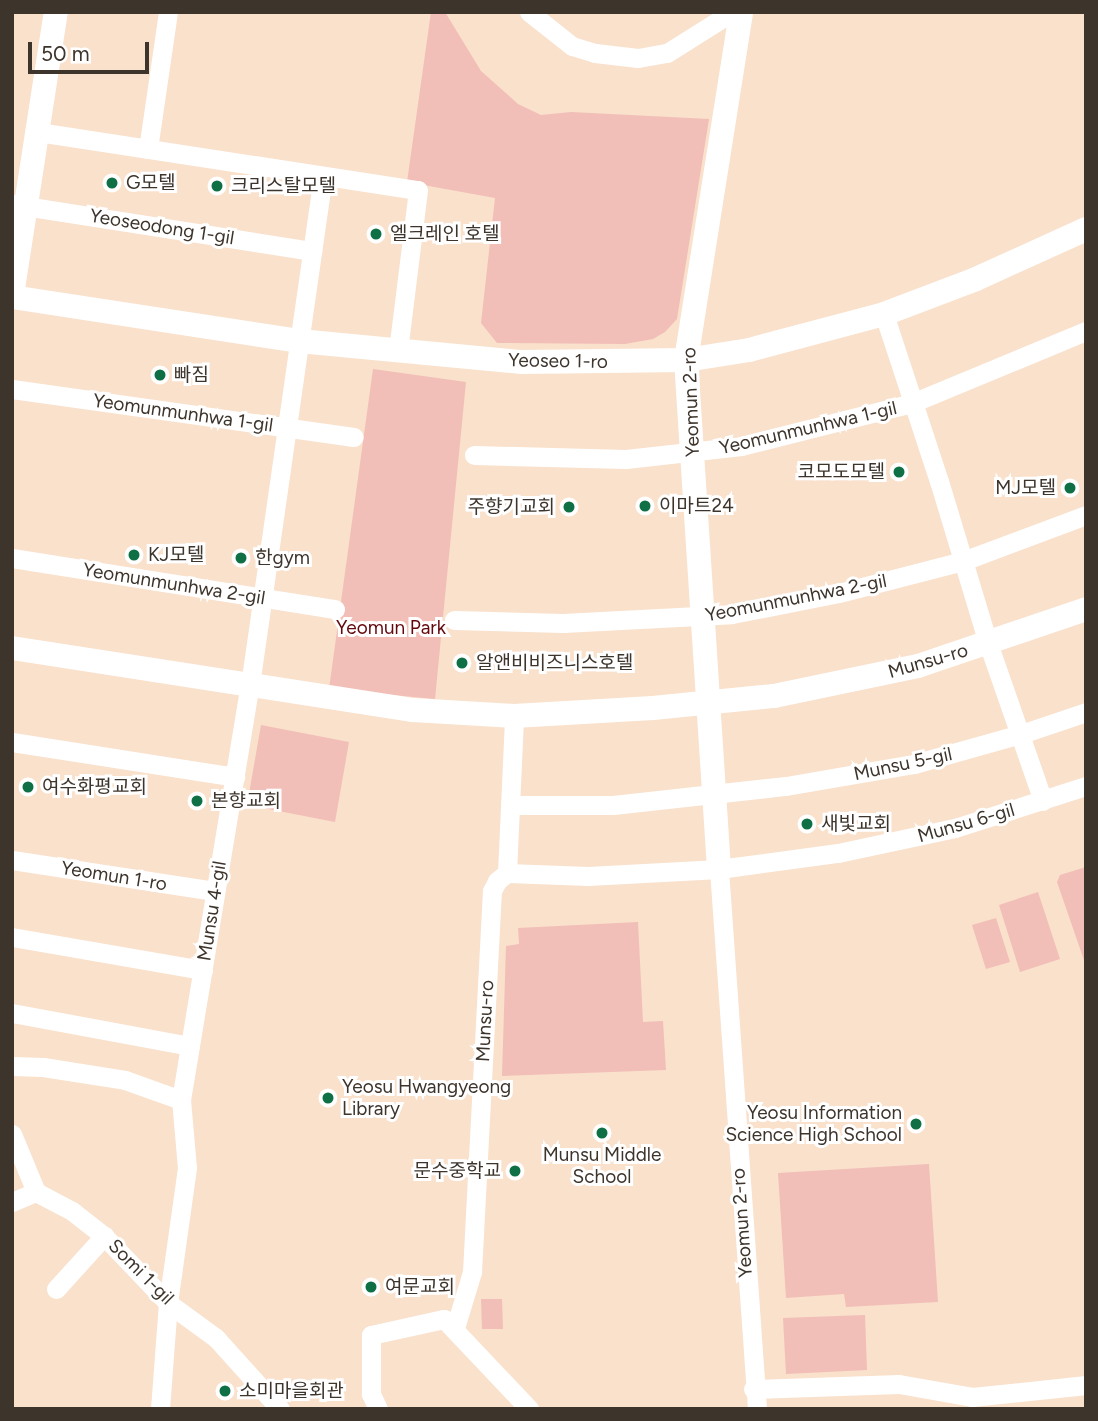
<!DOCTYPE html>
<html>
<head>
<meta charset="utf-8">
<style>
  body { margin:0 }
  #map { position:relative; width:1098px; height:1421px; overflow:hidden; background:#f9e1cc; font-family:Figtree,"Noto Sans KR",sans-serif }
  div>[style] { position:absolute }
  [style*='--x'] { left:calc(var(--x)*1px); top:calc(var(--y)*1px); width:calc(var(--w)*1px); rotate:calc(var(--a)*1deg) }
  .green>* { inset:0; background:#f2beb8 }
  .minor>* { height:19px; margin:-9.5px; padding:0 9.5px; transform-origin:9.5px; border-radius:9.5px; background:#fff }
  .tertiary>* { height:24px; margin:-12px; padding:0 12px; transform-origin:12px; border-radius:12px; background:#fff }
  .dots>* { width:19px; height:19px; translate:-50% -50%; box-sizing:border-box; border:4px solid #fff; border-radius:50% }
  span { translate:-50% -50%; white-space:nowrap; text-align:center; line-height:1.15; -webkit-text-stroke:6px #fff; paint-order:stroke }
  .poi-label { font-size:19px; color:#3d342c }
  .left { translate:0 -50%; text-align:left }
  .right { translate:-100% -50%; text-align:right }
  .street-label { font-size:19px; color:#3d342c }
  .park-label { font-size:19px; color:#63070c }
  .frame { position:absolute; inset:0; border:14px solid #3d342c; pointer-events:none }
  .scale { position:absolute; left:28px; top:42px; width:121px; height:32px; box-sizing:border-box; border:4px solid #3d342c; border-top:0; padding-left:9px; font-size:21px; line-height:24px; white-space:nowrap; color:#3d342c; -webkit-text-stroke:5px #fff; paint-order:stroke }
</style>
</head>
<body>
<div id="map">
  <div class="green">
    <i style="clip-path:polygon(431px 12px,445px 12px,481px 71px,518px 104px,541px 115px,571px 112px,709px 119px,677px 319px,665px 332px,653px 339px,625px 344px,497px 343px,481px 323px,495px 198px,407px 182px)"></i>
    <i style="clip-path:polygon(373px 369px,466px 382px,435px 699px,329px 689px)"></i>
    <i style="clip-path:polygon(261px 725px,349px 742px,335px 822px,247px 805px)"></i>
    <i style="clip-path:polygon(1086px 867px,1086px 966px,1057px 882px,1060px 875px)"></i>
    <i style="clip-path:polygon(1038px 892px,1060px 959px,1020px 972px,999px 905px)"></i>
    <i style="clip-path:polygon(996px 918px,1010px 962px,986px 969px,972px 925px)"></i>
    <i style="clip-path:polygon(638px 922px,643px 1022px,663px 1021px,666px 1070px,502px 1076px,506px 946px,519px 944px,518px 928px)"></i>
    <i style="clip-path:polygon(929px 1164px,938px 1302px,846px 1307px,844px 1294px,786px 1298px,778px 1173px)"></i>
    <i style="clip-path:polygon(481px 1299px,502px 1299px,503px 1329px,482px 1329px)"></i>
    <i style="clip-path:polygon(865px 1315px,867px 1370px,786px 1374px,783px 1318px)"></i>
  </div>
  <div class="minor">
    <i style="--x:529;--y:12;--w:55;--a:38.3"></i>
    <i style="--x:572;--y:46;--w:24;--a:17"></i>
    <i style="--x:595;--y:53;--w:43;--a:6.6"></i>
    <i style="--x:638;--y:58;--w:29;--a:-10"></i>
    <i style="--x:667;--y:53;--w:77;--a:-32.2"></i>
    <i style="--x:38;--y:132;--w:384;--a:8.7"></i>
    <i style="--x:418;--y:190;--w:161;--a:97.1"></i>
    <i style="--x:148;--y:149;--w:138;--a:-81.7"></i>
    <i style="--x:12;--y:204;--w:304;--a:8.9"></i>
    <i style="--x:884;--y:314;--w:176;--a:71.8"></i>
    <i style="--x:939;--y:481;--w:169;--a:73.2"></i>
    <i style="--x:988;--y:643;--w:167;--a:70.8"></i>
    <i style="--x:12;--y:389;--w:345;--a:8"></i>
    <i style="--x:474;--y:455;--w:152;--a:1.5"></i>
    <i style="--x:626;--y:459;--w:116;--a:-6.4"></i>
    <i style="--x:741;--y:446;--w:176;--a:-14.1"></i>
    <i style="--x:912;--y:403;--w:188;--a:-22.5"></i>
    <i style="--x:12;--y:558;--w:327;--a:9"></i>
    <i style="--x:454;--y:620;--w:109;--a:1.6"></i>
    <i style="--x:563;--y:623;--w:169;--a:-3"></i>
    <i style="--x:732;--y:614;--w:109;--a:-11.1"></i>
    <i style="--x:839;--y:593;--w:128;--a:-14.5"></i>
    <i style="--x:963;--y:561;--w:131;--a:-20.5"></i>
    <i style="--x:12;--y:742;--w:226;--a:8.9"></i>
    <i style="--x:510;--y:805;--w:103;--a:0"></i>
    <i style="--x:613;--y:805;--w:174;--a:-6.3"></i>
    <i style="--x:786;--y:786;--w:130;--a:-9.8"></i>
    <i style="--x:914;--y:764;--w:111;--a:-15.7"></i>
    <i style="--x:1021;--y:734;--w:69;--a:-18.7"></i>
    <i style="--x:12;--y:860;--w:205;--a:8.7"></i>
    <i style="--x:719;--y:869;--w:541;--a:85.97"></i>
    <i style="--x:507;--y:873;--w:81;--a:2.1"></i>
    <i style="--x:588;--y:876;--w:131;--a:-3.1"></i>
    <i style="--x:719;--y:869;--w:120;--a:-7.7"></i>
    <i style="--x:838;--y:853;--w:120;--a:-12.1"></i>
    <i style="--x:955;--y:828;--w:138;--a:-17.8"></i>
    <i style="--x:507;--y:873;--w:157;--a:-87.4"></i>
    <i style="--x:12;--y:937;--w:194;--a:9.8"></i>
    <i style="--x:12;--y:1013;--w:181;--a:10.5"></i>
    <i style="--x:12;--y:1066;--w:31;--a:2"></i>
    <i style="--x:43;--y:1067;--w:83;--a:9"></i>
    <i style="--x:125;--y:1080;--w:59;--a:19.7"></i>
    <i style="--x:12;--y:1134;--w:63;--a:67.5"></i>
    <i style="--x:36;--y:1192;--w:41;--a:27.8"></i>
    <i style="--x:72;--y:1211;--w:41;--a:38"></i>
    <i style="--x:104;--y:1236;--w:93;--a:46.3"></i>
    <i style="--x:168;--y:1303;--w:59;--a:36.1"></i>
    <i style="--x:216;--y:1338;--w:96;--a:48"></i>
    <i style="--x:12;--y:1202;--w:26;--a:-23"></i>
    <i style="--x:56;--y:1289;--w:72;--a:-47.8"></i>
    <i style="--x:455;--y:1328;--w:59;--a:-73.1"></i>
    <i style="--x:472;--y:1272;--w:382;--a:-87"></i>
    <i style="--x:492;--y:891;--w:11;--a:-63"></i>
    <i style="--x:497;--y:881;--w:13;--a:-39"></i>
    <i style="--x:753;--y:1389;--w:146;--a:-2"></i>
    <i style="--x:899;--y:1384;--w:74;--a:10.1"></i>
    <i style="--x:972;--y:1397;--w:115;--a:-6"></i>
    <i style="--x:160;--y:1409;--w:106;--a:-85.7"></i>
    <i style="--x:168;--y:1303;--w:136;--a:-82"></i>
    <i style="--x:187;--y:1168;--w:68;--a:-95"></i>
    <i style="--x:181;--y:1100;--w:421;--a:-80.6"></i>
    <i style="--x:250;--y:685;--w:514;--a:-81.84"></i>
    <i style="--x:378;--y:1409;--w:17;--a:-115"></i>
    <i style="--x:371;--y:1394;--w:59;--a:-90"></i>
    <i style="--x:371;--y:1335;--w:75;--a:-12.4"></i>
    <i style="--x:444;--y:1319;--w:124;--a:46.6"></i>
  </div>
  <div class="tertiary">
    <i style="--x:12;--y:295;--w:286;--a:-81.2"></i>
    <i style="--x:12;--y:297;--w:290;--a:8.7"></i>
    <i style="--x:299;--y:341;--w:224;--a:5.4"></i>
    <i style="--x:522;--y:362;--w:164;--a:-0.7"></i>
    <i style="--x:686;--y:360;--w:64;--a:-9"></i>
    <i style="--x:749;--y:350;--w:140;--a:-14.9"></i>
    <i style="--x:884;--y:314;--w:98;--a:-20.8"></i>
    <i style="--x:976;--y:279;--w:121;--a:-24.4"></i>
    <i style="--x:12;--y:648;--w:406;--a:8.8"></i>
    <i style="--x:413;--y:710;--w:101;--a:3.4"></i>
    <i style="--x:514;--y:716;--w:139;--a:-3.3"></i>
    <i style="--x:653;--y:708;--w:122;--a:-5.7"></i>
    <i style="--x:774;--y:696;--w:147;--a:-11.8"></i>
    <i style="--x:918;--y:666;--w:177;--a:-18.7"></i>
    <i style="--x:719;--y:869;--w:510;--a:-93.71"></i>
    <i style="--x:686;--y:360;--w:352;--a:-81"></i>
  </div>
  <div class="dots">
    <i style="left:112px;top:183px;background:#107045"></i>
    <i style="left:217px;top:186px;background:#107045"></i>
    <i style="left:376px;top:234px;background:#107045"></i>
    <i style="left:160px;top:375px;background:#107045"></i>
    <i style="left:899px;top:472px;background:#107045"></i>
    <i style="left:1070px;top:488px;background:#107045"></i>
    <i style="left:645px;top:506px;background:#107045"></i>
    <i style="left:569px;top:507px;background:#107045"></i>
    <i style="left:134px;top:555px;background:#107045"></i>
    <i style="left:241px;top:558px;background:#107045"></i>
    <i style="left:462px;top:663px;background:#107045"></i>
    <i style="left:28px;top:787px;background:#107045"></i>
    <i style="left:197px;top:801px;background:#107045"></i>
    <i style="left:807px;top:824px;background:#107045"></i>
    <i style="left:328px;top:1098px;background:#107045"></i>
    <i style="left:916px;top:1124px;background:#107045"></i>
    <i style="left:602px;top:1133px;background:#107045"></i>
    <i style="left:515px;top:1171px;background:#107045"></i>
    <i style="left:371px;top:1287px;background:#107045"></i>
    <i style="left:225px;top:1391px;background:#107045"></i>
  </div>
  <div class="poi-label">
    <span class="left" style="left:126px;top:183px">G모텔</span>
    <span class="left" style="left:231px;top:186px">크리스탈모텔</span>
    <span class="left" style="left:390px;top:234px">엘크레인 호텔</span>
    <span class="left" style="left:174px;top:375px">빠짐</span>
    <span class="right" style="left:885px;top:472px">코모도모텔</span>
    <span class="right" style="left:1056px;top:488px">MJ모텔</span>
    <span class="left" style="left:659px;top:506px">이마트24</span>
    <span class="right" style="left:555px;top:507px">주향기교회</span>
    <span class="left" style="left:148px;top:555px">KJ모텔</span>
    <span class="left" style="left:255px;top:558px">한gym</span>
    <span class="left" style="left:476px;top:663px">알앤비비즈니스호텔</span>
    <span class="left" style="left:42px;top:787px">여수화평교회</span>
    <span class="left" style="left:211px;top:801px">본향교회</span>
    <span class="left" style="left:821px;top:824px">새빛교회</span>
    <span class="left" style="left:342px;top:1098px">Yeosu Hwangyeong<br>Library</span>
    <span class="right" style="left:902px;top:1124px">Yeosu Information<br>Science High School</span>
    <span style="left:602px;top:1166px">Munsu Middle<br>School</span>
    <span class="right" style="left:501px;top:1171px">문수중학교</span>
    <span class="left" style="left:385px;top:1287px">여문교회</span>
    <span class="left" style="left:239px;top:1391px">소미마을회관</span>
  </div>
  <div class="street-label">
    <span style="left:162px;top:227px;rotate:9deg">Yeoseodong 1-gil</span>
    <span style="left:558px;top:361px;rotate:1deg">Yeoseo 1-ro</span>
    <span style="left:691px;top:402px;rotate:-92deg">Yeomun 2-ro</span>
    <span style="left:183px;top:413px;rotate:8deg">Yeomunmunhwa 1-gil</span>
    <span style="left:808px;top:428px;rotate:-13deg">Yeomunmunhwa 1-gil</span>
    <span style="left:174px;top:584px;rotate:9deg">Yeomunmunhwa 2-gil</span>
    <span style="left:796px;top:598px;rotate:-11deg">Yeomunmunhwa 2-gil</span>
    <span style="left:928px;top:661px;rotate:-16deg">Munsu-ro</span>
    <span style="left:903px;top:764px;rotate:-12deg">Munsu 5-gil</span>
    <span style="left:966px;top:823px;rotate:-16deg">Munsu 6-gil</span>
    <span style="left:114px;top:876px;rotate:9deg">Yeomun 1-ro</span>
    <span style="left:212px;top:911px;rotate:-81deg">Munsu 4-gil</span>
    <span style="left:485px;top:1021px;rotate:-87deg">Munsu-ro</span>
    <span style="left:742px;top:1223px;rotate:-94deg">Yeomun 2-ro</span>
    <span style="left:141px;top:1272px;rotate:45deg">Somi 1-gil</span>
  </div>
  <div class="park-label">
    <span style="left:391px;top:628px">Yeomun Park</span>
  </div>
  <div class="frame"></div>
  <div class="scale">50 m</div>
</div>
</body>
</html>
